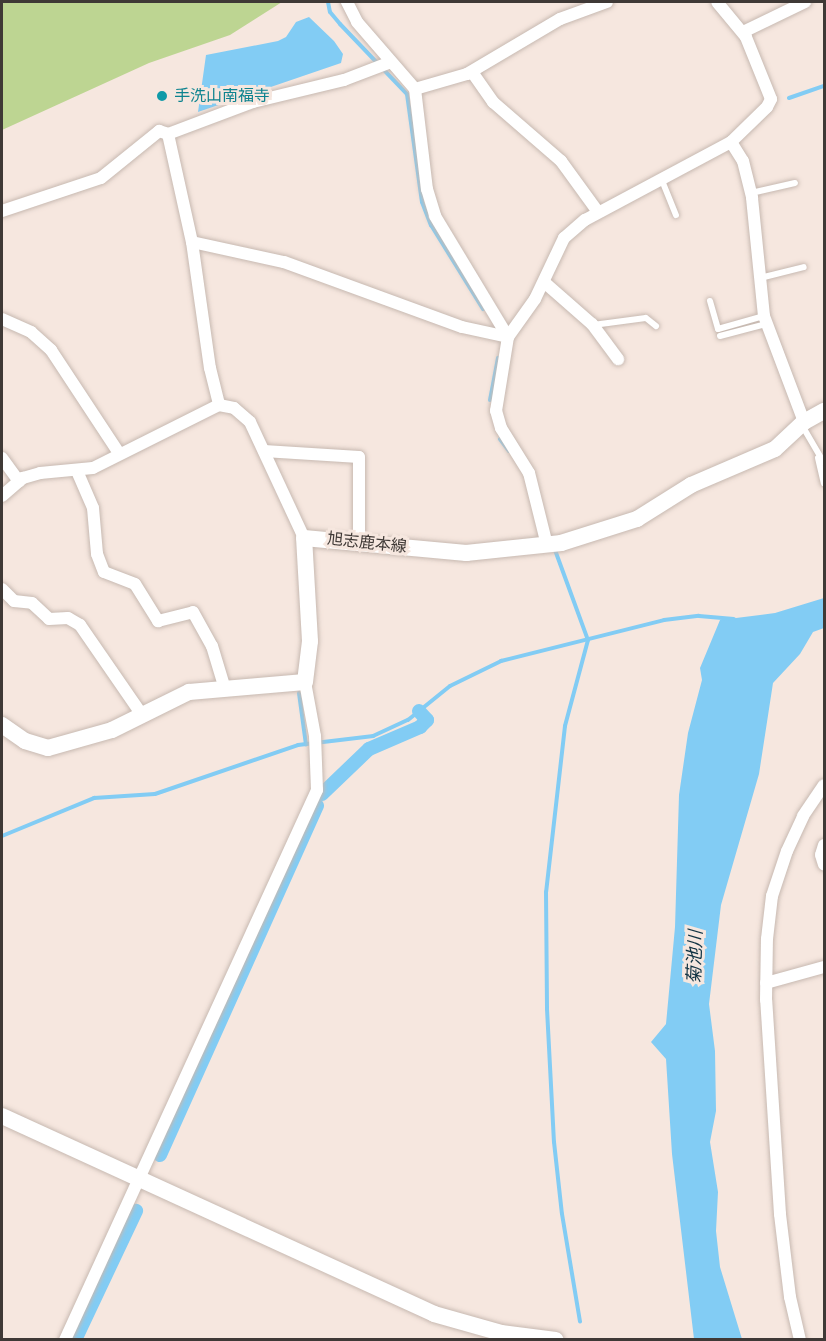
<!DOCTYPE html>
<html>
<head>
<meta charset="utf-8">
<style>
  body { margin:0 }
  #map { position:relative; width:826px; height:1341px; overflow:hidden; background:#f6e7df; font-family:"Varela Round","Noto Sans JP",sans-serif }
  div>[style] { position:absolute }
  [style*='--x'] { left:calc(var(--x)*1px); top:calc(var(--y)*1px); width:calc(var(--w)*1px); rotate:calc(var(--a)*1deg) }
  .green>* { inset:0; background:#bdd592 }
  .water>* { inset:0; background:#82ccf4 }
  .stream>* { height:4px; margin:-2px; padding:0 2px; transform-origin:2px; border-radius:2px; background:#82ccf4 }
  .canal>* { height:14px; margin:-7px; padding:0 7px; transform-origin:7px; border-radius:7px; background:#82ccf4 }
  .roads { filter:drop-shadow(0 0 2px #c7b9b1) drop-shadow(0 0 2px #c7b9b1) }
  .lane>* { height:6px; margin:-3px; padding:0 3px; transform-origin:3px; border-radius:3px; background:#fff }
  .street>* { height:12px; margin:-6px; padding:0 6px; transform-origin:6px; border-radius:6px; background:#fff }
  .secondary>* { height:16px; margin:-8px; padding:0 8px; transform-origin:8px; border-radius:8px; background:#fff }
  .dots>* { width:16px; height:16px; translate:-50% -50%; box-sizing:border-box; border:3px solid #f6e7df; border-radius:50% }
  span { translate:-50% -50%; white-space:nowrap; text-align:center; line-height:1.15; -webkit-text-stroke:6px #f6e7df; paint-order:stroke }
  .culture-label { font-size:16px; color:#0d838f }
  .left { translate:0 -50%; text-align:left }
  .street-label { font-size:16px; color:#3f3936 }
  .water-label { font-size:18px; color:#113343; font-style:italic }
  .frame { position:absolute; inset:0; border:3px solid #3f3936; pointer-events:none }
</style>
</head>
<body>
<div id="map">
  <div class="green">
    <i style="clip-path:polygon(2px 2px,282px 2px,230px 35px,149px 63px,2px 130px)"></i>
  </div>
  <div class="water">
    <i style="clip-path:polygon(309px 17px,334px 41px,343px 54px,341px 63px,198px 112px,206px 55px,278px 41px,286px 37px,296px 22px)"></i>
    <i style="clip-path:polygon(824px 598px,824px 628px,813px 632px,800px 654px,773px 683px,759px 774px,721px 905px,709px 1004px,715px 1051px,716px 1111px,710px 1142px,718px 1192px,716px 1231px,720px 1267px,742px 1339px,694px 1339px,672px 1154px,666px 1059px,651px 1042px,666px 1024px,675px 927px,679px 795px,688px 733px,702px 680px,700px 668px,720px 620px,775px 613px)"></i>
  </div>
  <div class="stream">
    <i style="--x:328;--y:2;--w:10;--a:79"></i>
    <i style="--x:330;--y:12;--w:16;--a:50"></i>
    <i style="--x:340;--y:24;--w:97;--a:46.3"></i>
    <i style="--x:407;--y:94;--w:109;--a:82.1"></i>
    <i style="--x:422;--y:202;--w:25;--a:69"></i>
    <i style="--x:431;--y:225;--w:99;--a:58.2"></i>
    <i style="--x:789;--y:98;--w:37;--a:-19"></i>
    <i style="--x:490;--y:400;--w:43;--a:-79.2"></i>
    <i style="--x:500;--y:439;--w:15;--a:53"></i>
    <i style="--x:555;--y:550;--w:96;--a:69.9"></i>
    <i style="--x:588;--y:640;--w:89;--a:105"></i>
    <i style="--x:565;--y:726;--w:167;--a:96.5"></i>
    <i style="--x:546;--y:892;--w:117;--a:89.5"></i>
    <i style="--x:547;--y:1009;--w:133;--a:87"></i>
    <i style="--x:554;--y:1142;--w:72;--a:83.7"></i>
    <i style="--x:562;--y:1214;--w:109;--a:80.5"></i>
    <i style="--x:299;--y:693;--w:52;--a:82.3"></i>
    <i style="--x:2;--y:836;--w:100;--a:-22.4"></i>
    <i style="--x:94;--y:798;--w:61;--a:-3.8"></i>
    <i style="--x:155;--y:794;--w:151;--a:-18.9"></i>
    <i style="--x:298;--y:745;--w:76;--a:-6.8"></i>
    <i style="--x:373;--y:736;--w:38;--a:-25"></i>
    <i style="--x:408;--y:720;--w:54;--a:-39"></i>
    <i style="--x:450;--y:686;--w:57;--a:-26.1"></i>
    <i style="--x:501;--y:661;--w:168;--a:-14.1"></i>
    <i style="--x:664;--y:620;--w:35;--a:-7"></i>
    <i style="--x:699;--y:616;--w:35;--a:5"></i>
  </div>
  <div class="canal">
    <i style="--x:322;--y:794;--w:65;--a:-43.8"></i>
    <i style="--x:369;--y:749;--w:56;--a:-23.3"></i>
    <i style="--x:420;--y:727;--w:10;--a:-45"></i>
    <i style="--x:427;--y:720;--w:12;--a:-132"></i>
    <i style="--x:160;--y:1155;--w:383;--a:-65.8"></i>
    <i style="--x:75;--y:1340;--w:143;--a:-64.7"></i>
  </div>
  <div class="roads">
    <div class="lane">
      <i style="--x:661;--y:178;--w:40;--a:68"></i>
      <i style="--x:751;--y:193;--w:45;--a:-12.8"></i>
      <i style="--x:760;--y:278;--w:45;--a:-14"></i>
      <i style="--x:710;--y:301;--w:29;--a:74"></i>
      <i style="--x:718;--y:329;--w:48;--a:-15.8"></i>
      <i style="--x:593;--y:325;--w:53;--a:-7.5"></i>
      <i style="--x:646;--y:318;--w:13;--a:39"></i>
      <i style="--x:720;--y:336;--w:48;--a:-14.6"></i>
      <i style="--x:803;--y:427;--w:42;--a:59.7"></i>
      <i style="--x:818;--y:458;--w:26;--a:77"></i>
    </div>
    <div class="street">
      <i style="--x:347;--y:2;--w:22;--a:63"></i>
      <i style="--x:357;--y:22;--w:89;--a:49.1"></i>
      <i style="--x:415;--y:89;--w:101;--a:83.2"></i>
      <i style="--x:427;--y:189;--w:28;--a:73"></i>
      <i style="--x:435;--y:216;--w:141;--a:58.9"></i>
      <i style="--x:743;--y:32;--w:69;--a:-25.8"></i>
      <i style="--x:472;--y:72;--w:37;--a:55"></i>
      <i style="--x:493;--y:102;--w:90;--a:40.9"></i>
      <i style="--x:561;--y:161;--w:63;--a:54"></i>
      <i style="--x:415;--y:89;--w:54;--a:-16.1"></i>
      <i style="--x:467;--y:74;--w:108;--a:-30.6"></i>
      <i style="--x:560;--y:19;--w:50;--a:-19.9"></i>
      <i style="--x:168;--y:134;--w:111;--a:77.5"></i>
      <i style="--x:192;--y:242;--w:127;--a:81.9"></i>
      <i style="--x:210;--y:368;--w:38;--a:76"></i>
      <i style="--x:731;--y:142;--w:22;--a:58"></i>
      <i style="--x:743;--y:161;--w:38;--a:76"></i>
      <i style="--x:752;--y:198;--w:119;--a:84.2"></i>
      <i style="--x:764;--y:316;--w:113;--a:69.3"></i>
      <i style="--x:2;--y:211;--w:104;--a:-18.4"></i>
      <i style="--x:101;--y:178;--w:75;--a:-39"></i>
      <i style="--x:159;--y:131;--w:9;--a:18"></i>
      <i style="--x:168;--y:134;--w:91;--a:-20.6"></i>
      <i style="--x:253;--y:102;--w:94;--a:-13.6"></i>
      <i style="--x:344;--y:80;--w:50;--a:-21"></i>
      <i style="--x:192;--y:242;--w:94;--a:12.3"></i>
      <i style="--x:284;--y:262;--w:189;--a:20.1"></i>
      <i style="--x:462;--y:327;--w:47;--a:12.3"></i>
      <i style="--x:544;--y:282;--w:64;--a:41.2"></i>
      <i style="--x:592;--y:324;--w:44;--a:53.4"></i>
      <i style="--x:2;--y:319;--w:32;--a:24"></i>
      <i style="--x:31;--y:332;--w:27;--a:42"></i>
      <i style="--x:51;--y:350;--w:123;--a:56.6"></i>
      <i style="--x:264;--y:451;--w:95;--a:3.6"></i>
      <i style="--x:359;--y:457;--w:85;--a:90"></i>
      <i style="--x:2;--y:458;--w:29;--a:54"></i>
      <i style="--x:77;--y:471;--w:40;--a:66.6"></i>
      <i style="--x:93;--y:508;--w:46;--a:85"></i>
      <i style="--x:97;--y:554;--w:19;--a:69"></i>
      <i style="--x:104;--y:572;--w:33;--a:21"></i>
      <i style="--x:135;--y:584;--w:44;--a:58.1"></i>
      <i style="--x:158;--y:621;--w:36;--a:-14"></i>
      <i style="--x:193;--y:612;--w:39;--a:61"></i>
      <i style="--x:212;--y:646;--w:45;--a:73.2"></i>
      <i style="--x:2;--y:496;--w:28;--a:-41"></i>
      <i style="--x:23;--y:478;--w:18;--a:-16"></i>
      <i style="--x:40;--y:473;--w:53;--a:-5.4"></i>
      <i style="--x:93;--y:468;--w:141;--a:-26.6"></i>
      <i style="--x:219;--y:405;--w:15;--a:11"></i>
      <i style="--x:234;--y:408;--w:21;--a:41"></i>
      <i style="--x:250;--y:422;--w:128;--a:65"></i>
      <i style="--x:547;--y:545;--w:74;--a:-104"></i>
      <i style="--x:529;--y:473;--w:53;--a:-121.9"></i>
      <i style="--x:501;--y:428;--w:18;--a:-106"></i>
      <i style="--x:496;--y:411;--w:75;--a:-80.8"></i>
      <i style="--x:508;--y:337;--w:47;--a:-54.6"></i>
      <i style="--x:535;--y:299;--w:68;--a:-64.6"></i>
      <i style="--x:564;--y:238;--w:28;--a:-41"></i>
      <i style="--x:585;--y:220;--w:166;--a:-28.1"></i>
      <i style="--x:731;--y:142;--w:50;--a:-44.2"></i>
      <i style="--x:767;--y:107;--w:9;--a:-63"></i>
      <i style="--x:771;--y:99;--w:67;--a:-112"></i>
      <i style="--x:746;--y:37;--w:45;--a:-129.6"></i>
      <i style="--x:2;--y:589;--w:17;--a:45"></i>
      <i style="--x:14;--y:601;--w:18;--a:6"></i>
      <i style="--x:32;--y:603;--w:23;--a:43"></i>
      <i style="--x:49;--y:619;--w:19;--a:-3"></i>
      <i style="--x:68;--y:618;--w:14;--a:30"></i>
      <i style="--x:80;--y:625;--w:109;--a:55.4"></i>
      <i style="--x:824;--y:845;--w:10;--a:107"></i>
      <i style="--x:821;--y:855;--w:10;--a:73"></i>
      <i style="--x:766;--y:983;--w:60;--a:-15.4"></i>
      <i style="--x:65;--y:1340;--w:605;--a:-65.38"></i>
      <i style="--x:317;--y:790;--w:54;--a:-92.1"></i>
      <i style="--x:315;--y:736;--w:55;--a:-100.5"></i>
      <i style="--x:800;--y:1340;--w:44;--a:-103.1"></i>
      <i style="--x:790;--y:1297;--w:84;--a:-96.9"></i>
      <i style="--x:780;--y:1214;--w:214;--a:-93.7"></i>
      <i style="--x:766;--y:1000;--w:61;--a:-89.1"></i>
      <i style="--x:767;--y:939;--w:43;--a:-83.4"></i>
      <i style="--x:772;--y:896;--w:47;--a:-71.6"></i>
      <i style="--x:787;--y:851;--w:38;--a:-65"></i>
      <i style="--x:803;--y:816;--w:37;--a:-56"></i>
    </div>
    <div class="secondary">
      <i style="--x:2;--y:725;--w:28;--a:35"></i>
      <i style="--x:25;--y:741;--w:24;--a:17"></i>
      <i style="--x:48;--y:748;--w:66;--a:-15.7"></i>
      <i style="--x:112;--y:730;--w:86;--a:-26.3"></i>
      <i style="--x:189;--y:692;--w:116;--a:-4.9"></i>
      <i style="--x:305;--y:682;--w:41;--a:-83"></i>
      <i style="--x:310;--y:641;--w:103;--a:-93.3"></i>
      <i style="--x:304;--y:538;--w:163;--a:5.3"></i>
      <i style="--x:466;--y:553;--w:96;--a:-6"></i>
      <i style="--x:561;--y:543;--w:80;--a:-17.5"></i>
      <i style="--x:637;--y:519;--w:64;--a:-32.2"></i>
      <i style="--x:691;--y:485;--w:91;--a:-23.2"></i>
      <i style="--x:775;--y:449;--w:40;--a:-43"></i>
      <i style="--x:804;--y:422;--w:23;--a:-29"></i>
      <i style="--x:2;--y:1116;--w:475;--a:24.6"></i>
      <i style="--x:434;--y:1314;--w:70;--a:15.8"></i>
      <i style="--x:501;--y:1333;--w:55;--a:7.3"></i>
    </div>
  </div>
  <div class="dots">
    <i style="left:162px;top:96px;background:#0f9aa8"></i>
  </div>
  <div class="culture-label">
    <span class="left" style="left:174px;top:96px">手洗山南福寺</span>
  </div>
  <div class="street-label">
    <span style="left:367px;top:543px;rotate:6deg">旭志鹿本線</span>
  </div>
  <div class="water-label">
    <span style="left:695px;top:957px;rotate:-88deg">菊池川</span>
  </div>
  <div class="frame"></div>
</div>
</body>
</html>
